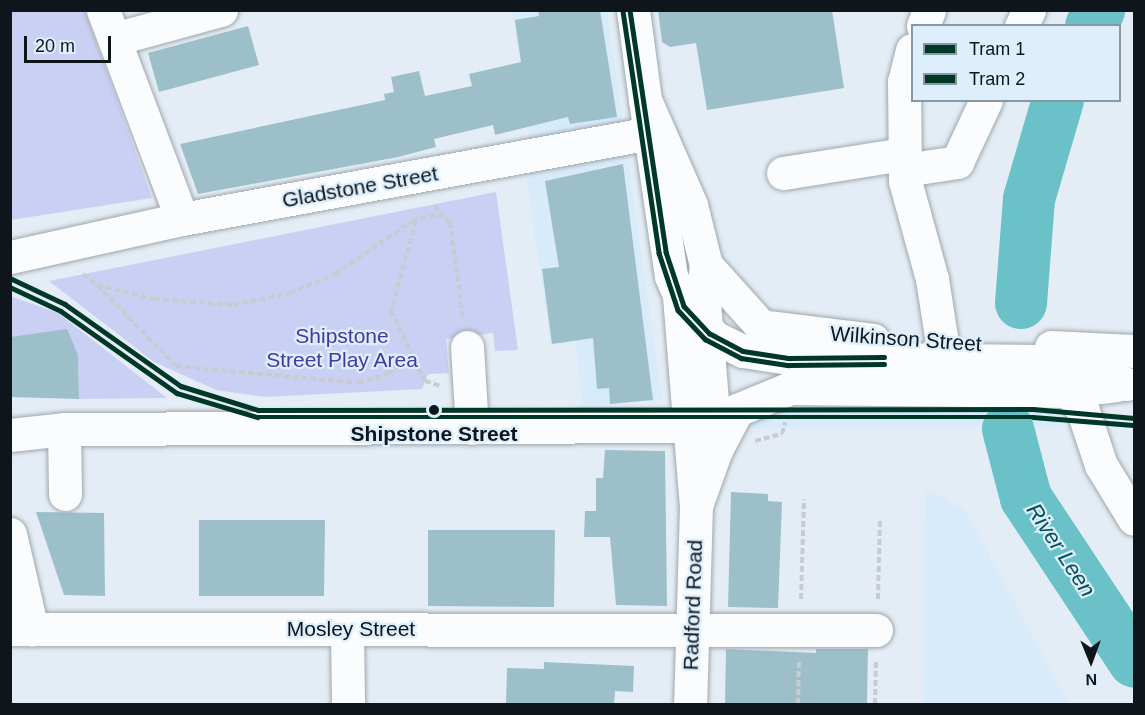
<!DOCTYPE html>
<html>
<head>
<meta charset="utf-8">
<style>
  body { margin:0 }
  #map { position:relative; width:1145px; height:715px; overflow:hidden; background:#e4edf5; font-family:Arial,sans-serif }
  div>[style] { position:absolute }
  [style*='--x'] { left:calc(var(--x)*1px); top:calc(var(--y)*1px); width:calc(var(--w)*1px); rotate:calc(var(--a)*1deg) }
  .built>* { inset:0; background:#d7ebfa }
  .green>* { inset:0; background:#cad0f3 }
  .river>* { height:52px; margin:-26px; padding:0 26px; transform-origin:26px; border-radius:26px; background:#6ac2c8 }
  .building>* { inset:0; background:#9cbfca }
  .path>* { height:4px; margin-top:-2px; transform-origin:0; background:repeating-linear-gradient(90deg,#c8cbcf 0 6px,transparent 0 9px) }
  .roads { filter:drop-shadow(0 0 2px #9fa7ad) drop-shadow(0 0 2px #9fa7ad) }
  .minor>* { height:33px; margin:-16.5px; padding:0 16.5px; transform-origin:16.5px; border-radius:16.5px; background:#fbfcfe }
  .tram-1>* { height:4.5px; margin:-2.25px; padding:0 2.25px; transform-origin:2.25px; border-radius:2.25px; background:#003828 }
  .tram-2>* { height:4.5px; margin:-2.25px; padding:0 2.25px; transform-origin:2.25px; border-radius:2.25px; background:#003828 }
  .dots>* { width:16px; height:16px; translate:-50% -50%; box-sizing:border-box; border:3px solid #ddeefc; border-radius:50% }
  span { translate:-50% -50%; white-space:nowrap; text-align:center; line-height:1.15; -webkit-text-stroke:4.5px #ddeefc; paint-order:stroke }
  .street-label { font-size:21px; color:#0e161c }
  .park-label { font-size:21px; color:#4439a0 }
  .stop-label { font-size:21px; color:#0e161c; font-weight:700 }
  .water-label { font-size:22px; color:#075053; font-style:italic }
  .frame { position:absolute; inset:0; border:12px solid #0e161c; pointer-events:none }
  .legend { position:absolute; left:911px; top:24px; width:210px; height:78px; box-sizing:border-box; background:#ddeefc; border:2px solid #8a98a2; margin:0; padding:8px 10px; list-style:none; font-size:18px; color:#0e161c }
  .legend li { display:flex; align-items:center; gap:12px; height:30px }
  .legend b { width:30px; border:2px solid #8a98a2 }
  .north { position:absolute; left:1061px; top:631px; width:60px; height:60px; -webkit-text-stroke:4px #ddeefc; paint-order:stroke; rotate:179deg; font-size:16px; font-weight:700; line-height:24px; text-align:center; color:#0e161c }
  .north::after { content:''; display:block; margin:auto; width:21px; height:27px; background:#0e161c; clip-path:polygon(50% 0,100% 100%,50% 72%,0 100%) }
  .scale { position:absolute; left:24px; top:36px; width:87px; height:27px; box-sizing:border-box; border:3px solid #0e161c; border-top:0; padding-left:8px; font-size:18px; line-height:21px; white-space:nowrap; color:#0e161c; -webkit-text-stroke:4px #ddeefc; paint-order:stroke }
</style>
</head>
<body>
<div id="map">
  <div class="built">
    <i style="clip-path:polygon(512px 11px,607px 11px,662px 400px,582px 405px,576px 342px,551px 345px,527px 181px,529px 131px)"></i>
    <i style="clip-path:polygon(1046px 403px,1063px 427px,735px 429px,756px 405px)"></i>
    <i style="clip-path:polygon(925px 489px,965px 510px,1069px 704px,924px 704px)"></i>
  </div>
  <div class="green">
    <i style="clip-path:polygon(11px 10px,85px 11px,152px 198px,11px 220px)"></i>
    <i style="clip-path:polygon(496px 192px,518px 350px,495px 351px,493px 333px,446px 339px,449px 373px,428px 374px,422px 389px,265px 397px,216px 390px,154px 362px,49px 281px)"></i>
    <i style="clip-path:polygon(10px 296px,58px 313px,167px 398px,79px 399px,78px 355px,67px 330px,11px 337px)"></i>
  </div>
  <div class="river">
    <i style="--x:1091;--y:26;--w:18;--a:-63"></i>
    <i style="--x:1021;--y:303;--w:104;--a:-85.6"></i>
    <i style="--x:1029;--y:199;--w:103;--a:-73.7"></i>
    <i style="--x:1008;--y:429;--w:71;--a:75.4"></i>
    <i style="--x:1026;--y:498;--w:196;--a:56.5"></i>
  </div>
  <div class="building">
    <i style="clip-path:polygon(538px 10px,600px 10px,617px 117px,570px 124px,568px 117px,495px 135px,493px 125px,434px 139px,436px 147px,398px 157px,198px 194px,180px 144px,385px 100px,384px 94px,394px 92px,391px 77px,419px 71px,425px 96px,472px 86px,469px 74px,521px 62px,515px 20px,539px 16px)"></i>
    <i style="clip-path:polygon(658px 10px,832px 10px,844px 88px,707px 110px,696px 43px,670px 47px,662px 42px)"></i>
    <i style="clip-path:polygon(248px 26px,259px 65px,159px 92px,148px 53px)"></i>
    <i style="clip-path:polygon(623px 164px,653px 400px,610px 404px,609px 388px,597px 389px,593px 338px,552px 344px,542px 269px,559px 267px,545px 181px)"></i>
    <i style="clip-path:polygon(67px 329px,78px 355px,79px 399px,10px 397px,10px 337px)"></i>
    <i style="clip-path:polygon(605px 450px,665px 451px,667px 606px,616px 605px,610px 537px,584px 537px,585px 511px,596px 511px,596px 478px,603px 478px)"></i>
    <i style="clip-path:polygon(731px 492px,768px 494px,768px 501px,782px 502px,778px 608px,728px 607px)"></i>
    <i style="clip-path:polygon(36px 512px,104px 513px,105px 596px,64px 595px)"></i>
    <i style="clip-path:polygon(199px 520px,325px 520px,324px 596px,199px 596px)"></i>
    <i style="clip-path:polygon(428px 530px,555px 530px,554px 607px,428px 606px)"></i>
    <i style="clip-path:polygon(726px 649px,816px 653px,816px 649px,868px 649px,867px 705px,725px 705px)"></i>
    <i style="clip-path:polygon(544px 662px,634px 666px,633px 692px,615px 691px,614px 705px,506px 705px,507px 668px,544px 669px)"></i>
  </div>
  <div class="path">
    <i style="--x:436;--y:205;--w:9;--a:77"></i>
    <i style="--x:438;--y:214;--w:14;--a:34"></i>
    <i style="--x:450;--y:222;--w:97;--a:82.3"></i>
    <i style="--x:416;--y:221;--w:93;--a:105.5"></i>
    <i style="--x:391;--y:311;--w:78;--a:64.1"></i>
    <i style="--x:425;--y:381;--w:16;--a:18"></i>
    <i style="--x:83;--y:274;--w:18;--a:38"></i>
    <i style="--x:97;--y:285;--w:59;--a:13.8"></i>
    <i style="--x:154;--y:299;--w:79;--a:4.3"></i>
    <i style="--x:233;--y:305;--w:58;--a:-11.9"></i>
    <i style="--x:290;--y:293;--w:49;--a:-22.9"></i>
    <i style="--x:335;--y:274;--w:93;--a:-34.5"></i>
    <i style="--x:412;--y:221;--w:27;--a:-15"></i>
    <i style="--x:97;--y:285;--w:113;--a:45.7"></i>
    <i style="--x:176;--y:366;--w:183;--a:5.3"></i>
    <i style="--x:358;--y:383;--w:30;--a:-17"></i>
    <i style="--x:387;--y:374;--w:29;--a:-35"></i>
    <i style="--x:755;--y:441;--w:28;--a:-15"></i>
    <i style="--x:782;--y:434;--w:12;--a:-76"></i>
    <i style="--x:801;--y:599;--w:100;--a:-88.3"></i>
    <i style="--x:878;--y:599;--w:80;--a:-88.6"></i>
    <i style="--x:798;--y:704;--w:44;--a:-88.7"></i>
    <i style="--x:875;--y:704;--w:44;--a:-88.7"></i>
  </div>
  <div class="roads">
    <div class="minor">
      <i style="--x:103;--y:10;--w:223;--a:69.3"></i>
      <i style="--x:633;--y:10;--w:91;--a:82.4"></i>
      <i style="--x:645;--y:100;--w:115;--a:66.3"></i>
      <i style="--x:691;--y:205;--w:62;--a:76"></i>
      <i style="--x:706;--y:265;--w:26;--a:97"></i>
      <i style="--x:703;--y:291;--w:160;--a:85.3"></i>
      <i style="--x:716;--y:450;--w:59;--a:109.7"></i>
      <i style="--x:923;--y:26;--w:17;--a:-69"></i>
      <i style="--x:1021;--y:26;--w:18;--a:-63"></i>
      <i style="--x:114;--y:39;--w:111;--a:-15.2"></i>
      <i style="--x:912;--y:50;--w:32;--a:104"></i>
      <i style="--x:904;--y:81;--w:100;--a:89.4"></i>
      <i style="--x:905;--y:181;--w:102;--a:74.6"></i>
      <i style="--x:932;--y:279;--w:65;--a:81.1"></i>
      <i style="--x:645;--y:100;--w:178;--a:81.6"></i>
      <i style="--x:671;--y:276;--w:33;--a:67"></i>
      <i style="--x:684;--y:306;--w:45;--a:45"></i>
      <i style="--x:716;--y:338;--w:30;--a:26"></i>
      <i style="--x:743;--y:351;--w:47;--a:8.7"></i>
      <i style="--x:789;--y:358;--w:250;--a:0.7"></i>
      <i style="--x:1039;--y:361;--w:91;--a:14.6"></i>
      <i style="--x:905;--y:170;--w:53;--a:-8.7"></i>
      <i style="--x:957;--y:162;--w:68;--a:-64.9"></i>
      <i style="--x:783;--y:173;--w:121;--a:-9"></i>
      <i style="--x:10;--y:257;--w:176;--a:-12.5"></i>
      <i style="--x:182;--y:219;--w:483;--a:-10.4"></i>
      <i style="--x:706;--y:265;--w:82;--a:48"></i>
      <i style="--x:761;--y:326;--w:113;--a:7.1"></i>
      <i style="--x:679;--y:296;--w:211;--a:85.4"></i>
      <i style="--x:696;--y:506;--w:198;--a:91.7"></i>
      <i style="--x:467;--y:347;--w:81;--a:86.5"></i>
      <i style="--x:1051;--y:347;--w:83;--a:2.8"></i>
      <i style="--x:1069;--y:391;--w:24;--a:55"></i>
      <i style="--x:1083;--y:411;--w:57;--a:71.6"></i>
      <i style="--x:1101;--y:465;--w:63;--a:58.6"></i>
      <i style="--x:64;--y:429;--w:65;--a:89.1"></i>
      <i style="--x:10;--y:435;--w:54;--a:-6.3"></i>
      <i style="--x:64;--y:429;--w:623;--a:-0.28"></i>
      <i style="--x:717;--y:448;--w:43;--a:-62.2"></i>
      <i style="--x:737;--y:410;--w:57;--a:-22.5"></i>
      <i style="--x:790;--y:388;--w:279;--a:0.6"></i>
      <i style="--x:1069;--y:391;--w:48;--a:-7.1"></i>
      <i style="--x:10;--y:534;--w:98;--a:77"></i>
      <i style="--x:10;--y:629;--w:866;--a:0.07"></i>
      <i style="--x:347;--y:630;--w:74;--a:89.2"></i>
    </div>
  </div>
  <div class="tram-1">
    <i style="--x:630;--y:10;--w:245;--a:81.5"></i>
    <i style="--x:666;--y:252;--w:57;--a:71.6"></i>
    <i style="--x:684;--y:306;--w:37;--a:47"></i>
    <i style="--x:709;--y:333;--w:38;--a:28"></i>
    <i style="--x:743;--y:351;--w:47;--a:8.7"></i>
    <i style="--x:789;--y:358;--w:95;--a:-0.6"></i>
    <i style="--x:10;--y:278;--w:61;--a:25.3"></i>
    <i style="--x:65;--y:304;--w:142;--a:35.3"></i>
    <i style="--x:181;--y:386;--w:81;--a:17.3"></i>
    <i style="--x:258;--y:410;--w:775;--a:-0.07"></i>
    <i style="--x:1033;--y:409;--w:101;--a:5.1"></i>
  </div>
  <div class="tram-2">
    <i style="--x:623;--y:11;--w:245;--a:81.5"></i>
    <i style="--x:659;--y:253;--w:60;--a:71.6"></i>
    <i style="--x:678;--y:310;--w:40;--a:47"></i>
    <i style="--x:705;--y:339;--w:41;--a:27.8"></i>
    <i style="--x:741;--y:358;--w:48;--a:8.5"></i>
    <i style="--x:788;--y:365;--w:96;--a:-0.6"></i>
    <i style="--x:10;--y:287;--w:56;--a:25.2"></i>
    <i style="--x:61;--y:311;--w:142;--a:35.3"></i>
    <i style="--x:177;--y:393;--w:84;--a:16.7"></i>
    <i style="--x:257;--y:417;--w:776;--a:0"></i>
    <i style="--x:1033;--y:417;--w:100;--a:4.6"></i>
  </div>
  <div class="dots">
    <i style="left:434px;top:410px;background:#0e161c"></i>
  </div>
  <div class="street-label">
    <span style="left:360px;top:187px;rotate:-10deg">Gladstone Street</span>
    <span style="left:906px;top:339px;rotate:4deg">Wilkinson Street</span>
    <span style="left:693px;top:605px;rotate:-88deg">Radford Road</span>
    <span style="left:351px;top:629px">Mosley Street</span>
  </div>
  <div class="park-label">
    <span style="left:342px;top:348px">Shipstone<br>Street Play Area</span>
  </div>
  <div class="stop-label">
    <span style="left:434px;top:434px">Shipstone Street</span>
  </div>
  <div class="water-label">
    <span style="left:1061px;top:550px;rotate:57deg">River Leen</span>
  </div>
  <div class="frame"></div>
  <ul class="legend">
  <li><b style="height:8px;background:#003828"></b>Tram 1</li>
  <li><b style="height:8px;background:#003828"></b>Tram 2</li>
  </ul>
  <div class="north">N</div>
  <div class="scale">20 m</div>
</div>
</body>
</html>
